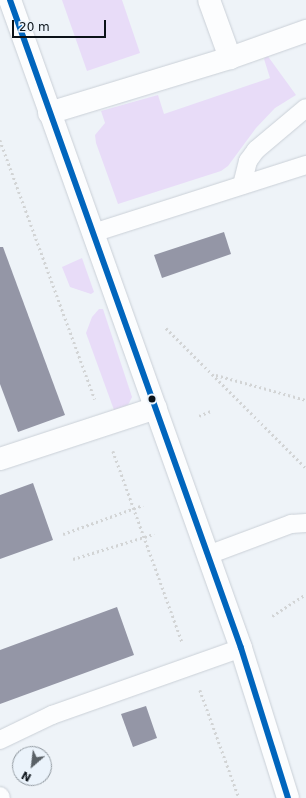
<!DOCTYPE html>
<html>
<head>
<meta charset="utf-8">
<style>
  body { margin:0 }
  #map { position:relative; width:306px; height:798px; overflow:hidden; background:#eef3f8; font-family:"DejaVu Sans",sans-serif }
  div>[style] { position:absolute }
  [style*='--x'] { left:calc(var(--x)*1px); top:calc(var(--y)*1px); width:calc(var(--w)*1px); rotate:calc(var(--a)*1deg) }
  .green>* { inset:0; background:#e8dcf8 }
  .building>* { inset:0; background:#9496a6 }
  .path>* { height:2.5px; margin-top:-1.25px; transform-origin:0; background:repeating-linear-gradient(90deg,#d2d4d5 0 2px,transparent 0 5px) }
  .roads { filter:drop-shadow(0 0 1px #cad0d7) drop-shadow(0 0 1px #cad0d7) }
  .lane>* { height:18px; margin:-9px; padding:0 9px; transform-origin:9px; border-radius:9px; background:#fcfdfe }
  .street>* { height:22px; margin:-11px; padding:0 11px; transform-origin:11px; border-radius:11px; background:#fcfdfe }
  .secondary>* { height:22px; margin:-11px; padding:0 11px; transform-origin:11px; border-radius:11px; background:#fcfdfe }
  .bus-1>* { height:6px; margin:-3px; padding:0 3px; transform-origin:3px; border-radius:3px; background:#0065bd }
  .dots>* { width:11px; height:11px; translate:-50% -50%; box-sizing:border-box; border:2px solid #ebf3fb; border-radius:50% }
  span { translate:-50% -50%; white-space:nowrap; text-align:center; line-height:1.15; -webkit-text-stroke:4px #ebf3fb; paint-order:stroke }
  .north { position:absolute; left:12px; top:746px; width:40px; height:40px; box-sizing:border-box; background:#ebf3fb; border:1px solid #9199a0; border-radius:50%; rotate:208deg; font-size:11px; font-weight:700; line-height:16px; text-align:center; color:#0b1218 }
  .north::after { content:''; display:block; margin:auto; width:14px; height:18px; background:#5a6166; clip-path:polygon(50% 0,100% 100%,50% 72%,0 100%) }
  .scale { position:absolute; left:12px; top:20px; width:94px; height:18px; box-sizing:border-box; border:2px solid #0b1218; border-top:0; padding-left:5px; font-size:12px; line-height:14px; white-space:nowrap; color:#0b1218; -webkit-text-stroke:3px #ebf3fb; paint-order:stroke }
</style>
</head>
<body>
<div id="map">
  <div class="green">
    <i style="clip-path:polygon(62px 0,122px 0,140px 53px,87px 71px)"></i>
    <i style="clip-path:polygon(267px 55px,296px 95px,275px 108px,256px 128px,228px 166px,221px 171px,118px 204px,96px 143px,95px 135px,105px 123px,101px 111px,158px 95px,164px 114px,270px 78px,264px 59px)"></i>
    <i style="clip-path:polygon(82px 258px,94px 292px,91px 294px,70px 287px,62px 267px)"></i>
    <i style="clip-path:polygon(99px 309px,103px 309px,132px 397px,128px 405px,114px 410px,86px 333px,92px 317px)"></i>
  </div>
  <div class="building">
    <i style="clip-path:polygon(224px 232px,231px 254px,162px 278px,154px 255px)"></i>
    <i style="clip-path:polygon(0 247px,3px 247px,65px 415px,18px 432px,0 384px)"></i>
    <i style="clip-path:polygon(33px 483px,53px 540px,0 559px,0 495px)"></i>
    <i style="clip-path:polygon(117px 607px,134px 655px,0 704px,0 650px)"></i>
    <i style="clip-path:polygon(146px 706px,157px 738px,133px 747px,121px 714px)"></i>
  </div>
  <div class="path">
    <i style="--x:0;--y:140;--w:276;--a:69.9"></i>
    <i style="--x:166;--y:328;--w:198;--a:45"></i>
    <i style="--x:216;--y:375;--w:93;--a:15.5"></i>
    <i style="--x:199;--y:416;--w:13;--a:-23"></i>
    <i style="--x:113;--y:451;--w:203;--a:70.1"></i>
    <i style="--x:63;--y:534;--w:85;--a:-19.9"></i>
    <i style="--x:73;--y:559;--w:85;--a:-17.2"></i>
    <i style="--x:272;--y:616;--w:40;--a:-32.9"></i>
    <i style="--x:200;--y:690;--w:115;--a:70.1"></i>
  </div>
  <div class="roads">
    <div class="lane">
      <i style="--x:242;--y:185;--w:25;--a:-76"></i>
      <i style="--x:248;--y:161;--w:14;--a:-54"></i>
      <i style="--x:256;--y:150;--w:65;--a:-40"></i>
      <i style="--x:93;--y:233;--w:224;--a:-17.7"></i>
      <i style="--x:208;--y:555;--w:89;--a:-20.5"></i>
      <i style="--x:291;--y:524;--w:15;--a:-4"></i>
      <i style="--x:0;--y:740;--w:58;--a:-25.7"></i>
      <i style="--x:52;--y:715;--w:201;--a:-19.5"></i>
      <i style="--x:0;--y:796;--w:2;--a:63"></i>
    </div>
    <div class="street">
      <i style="--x:209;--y:0;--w:62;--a:70.1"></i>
      <i style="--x:49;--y:113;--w:189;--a:-16.9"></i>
      <i style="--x:230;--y:58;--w:81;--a:-19.6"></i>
      <i style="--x:0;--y:459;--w:164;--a:-18.1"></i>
    </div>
    <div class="secondary">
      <i style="--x:10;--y:0;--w:688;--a:70.38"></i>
      <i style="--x:241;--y:648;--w:157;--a:72.6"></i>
    </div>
  </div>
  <div class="bus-1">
    <i style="--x:10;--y:0;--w:688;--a:70.38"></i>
    <i style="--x:241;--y:648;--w:157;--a:72.6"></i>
  </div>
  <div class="dots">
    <i style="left:152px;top:399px;background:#0b1218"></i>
  </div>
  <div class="north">N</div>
  <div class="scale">20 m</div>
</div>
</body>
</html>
